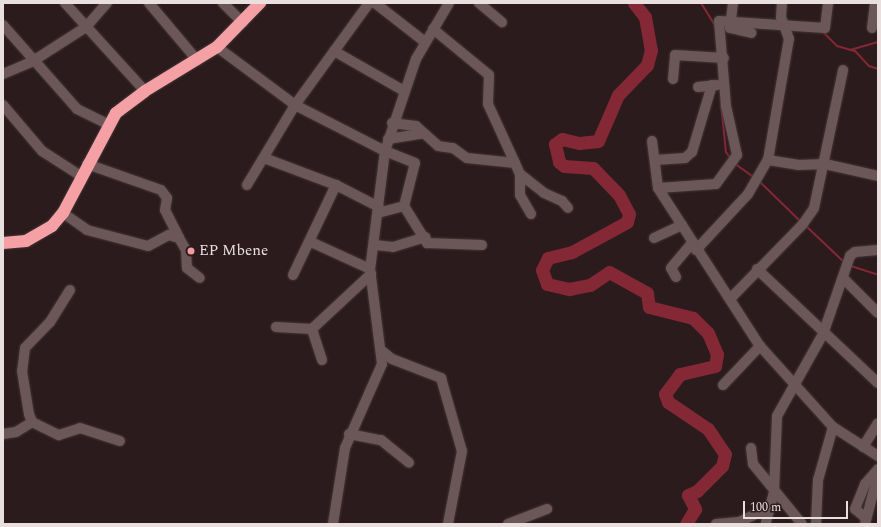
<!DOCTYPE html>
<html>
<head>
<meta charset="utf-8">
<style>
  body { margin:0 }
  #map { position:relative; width:881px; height:527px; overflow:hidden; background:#2c1b1c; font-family:Spectral,serif }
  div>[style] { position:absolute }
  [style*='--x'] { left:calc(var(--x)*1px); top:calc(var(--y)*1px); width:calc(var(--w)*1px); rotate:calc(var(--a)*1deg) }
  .stream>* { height:2px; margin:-1px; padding:0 1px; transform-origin:1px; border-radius:1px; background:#832834 }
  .river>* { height:13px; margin:-6.5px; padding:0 6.5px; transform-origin:6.5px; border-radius:6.5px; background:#832834 }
  .roads { filter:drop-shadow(0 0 1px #423637) drop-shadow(0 0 1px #423637) }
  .minor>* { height:10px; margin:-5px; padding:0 5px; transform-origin:5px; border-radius:5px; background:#6b5757 }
  .highway>* { height:12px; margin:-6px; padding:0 6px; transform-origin:6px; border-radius:6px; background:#f5a0a4 }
  .dots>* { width:11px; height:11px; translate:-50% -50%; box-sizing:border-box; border:2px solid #2c1b1c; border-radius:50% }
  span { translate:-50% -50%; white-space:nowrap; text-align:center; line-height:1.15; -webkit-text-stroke:3px #2c1b1c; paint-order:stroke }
  .poi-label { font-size:15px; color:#eadfdf }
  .left { translate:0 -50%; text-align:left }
  .frame { position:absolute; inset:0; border:4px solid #eadfdf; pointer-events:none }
  .scale { position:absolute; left:743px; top:501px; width:105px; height:18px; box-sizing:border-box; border:2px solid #eadfdf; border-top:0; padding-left:5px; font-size:12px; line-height:14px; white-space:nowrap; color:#eadfdf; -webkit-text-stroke:3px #2c1b1c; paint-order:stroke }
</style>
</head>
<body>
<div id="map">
  <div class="stream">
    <i style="--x:701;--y:3;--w:26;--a:58"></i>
    <i style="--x:823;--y:32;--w:20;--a:45"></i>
    <i style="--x:837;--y:46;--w:19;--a:16"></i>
    <i style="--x:855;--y:51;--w:21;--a:47"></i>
    <i style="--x:869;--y:66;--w:9;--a:18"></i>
    <i style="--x:850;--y:50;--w:29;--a:-16"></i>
    <i style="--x:721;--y:104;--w:48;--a:84.1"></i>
    <i style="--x:726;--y:152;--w:7;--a:56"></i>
    <i style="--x:734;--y:163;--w:26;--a:36"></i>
    <i style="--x:760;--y:182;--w:57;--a:44.3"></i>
    <i style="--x:806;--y:226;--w:54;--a:43.5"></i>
    <i style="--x:851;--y:266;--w:28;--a:18"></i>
  </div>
  <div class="river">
    <i style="--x:634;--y:3;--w:18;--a:52"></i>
    <i style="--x:645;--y:17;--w:34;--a:80"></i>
    <i style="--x:651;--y:50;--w:16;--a:105"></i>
    <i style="--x:647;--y:65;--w:42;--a:134"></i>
    <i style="--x:618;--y:95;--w:50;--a:113.5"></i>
    <i style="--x:598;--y:141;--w:19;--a:174"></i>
    <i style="--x:579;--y:143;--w:17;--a:-167"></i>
    <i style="--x:562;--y:139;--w:9;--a:144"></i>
    <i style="--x:555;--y:144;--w:18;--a:77"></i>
    <i style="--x:559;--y:162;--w:6;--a:39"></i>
    <i style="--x:564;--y:166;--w:29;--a:4"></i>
    <i style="--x:593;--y:168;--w:37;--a:46"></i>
    <i style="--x:619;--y:195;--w:21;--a:62"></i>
    <i style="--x:629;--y:214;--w:8;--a:104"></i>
    <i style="--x:627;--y:222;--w:63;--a:151.4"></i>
    <i style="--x:572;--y:252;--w:25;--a:166"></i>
    <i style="--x:548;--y:258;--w:13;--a:117"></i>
    <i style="--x:542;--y:270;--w:15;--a:70"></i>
    <i style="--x:547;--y:284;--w:23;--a:13"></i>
    <i style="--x:569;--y:289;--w:21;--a:-11"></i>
    <i style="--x:590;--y:285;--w:23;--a:-34"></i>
    <i style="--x:609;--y:272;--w:43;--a:28.9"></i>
    <i style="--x:647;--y:293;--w:14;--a:82"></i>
    <i style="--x:649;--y:307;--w:45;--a:14"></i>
    <i style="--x:693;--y:318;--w:21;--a:45"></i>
    <i style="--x:708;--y:333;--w:23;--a:67"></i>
    <i style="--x:717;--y:354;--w:12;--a:99"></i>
    <i style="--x:715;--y:366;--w:36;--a:167"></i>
    <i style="--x:680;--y:374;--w:25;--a:127"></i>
    <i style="--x:665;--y:394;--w:9;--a:69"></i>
    <i style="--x:668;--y:402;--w:48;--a:34"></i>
    <i style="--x:708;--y:429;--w:30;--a:56"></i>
    <i style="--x:725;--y:454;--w:12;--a:104"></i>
    <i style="--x:722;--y:466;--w:35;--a:135"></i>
    <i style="--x:697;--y:491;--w:10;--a:156"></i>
    <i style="--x:688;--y:495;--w:16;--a:63"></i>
    <i style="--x:695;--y:509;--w:17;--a:121"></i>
  </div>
  <div class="roads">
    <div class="minor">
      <i style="--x:65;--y:3;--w:119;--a:47.7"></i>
      <i style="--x:149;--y:3;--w:75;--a:49.9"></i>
      <i style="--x:223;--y:3;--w:28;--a:45"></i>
      <i style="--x:375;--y:3;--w:63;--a:38"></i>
      <i style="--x:479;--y:3;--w:30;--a:40"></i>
      <i style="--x:733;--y:3;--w:25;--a:97"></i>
      <i style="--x:730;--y:28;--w:22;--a:13"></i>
      <i style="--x:3;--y:25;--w:112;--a:48.6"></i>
      <i style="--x:77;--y:109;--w:34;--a:26"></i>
      <i style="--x:872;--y:28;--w:25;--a:-83"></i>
      <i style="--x:433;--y:29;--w:72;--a:39.4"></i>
      <i style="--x:489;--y:75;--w:29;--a:92"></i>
      <i style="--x:488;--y:104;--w:65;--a:65.4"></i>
      <i style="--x:217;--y:47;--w:97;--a:36.6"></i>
      <i style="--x:295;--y:105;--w:101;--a:27.1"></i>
      <i style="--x:385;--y:151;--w:119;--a:97.2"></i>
      <i style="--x:370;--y:269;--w:96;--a:82.8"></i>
      <i style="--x:382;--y:364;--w:92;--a:113.8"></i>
      <i style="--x:345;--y:448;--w:77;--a:99"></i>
      <i style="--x:334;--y:51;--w:81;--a:29.7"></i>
      <i style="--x:3;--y:74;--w:33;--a:-23"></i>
      <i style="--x:33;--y:61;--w:63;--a:-32.7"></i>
      <i style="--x:86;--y:27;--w:32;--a:-49"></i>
      <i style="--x:673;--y:79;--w:24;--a:-85"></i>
      <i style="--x:675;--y:55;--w:49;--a:3.5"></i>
      <i style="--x:698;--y:87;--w:19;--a:-6"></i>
      <i style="--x:3;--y:105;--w:60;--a:49.7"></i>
      <i style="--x:42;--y:151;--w:46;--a:32.7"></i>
      <i style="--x:392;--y:123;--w:24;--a:7"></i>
      <i style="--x:416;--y:126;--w:30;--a:42"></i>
      <i style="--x:438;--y:146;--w:15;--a:8"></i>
      <i style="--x:453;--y:148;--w:17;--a:36"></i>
      <i style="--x:467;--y:158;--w:48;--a:5.9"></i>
      <i style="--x:515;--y:163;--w:12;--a:66"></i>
      <i style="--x:520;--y:174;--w:31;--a:38"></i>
      <i style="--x:544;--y:193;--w:20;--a:24"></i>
      <i style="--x:562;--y:201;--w:9;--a:49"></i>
      <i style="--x:388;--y:139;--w:36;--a:-9"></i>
      <i style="--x:652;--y:141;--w:47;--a:82.7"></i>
      <i style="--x:658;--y:188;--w:188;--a:57.2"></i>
      <i style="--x:760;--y:346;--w:109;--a:48"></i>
      <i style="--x:833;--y:427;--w:54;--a:32.8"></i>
      <i style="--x:264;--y:158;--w:77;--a:20.6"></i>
      <i style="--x:336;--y:185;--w:48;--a:27.1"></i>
      <i style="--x:655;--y:160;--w:30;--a:-4"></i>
      <i style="--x:685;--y:158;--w:9;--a:-41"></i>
      <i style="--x:692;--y:152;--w:70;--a:-73.4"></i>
      <i style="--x:768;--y:160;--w:30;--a:9"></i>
      <i style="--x:798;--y:165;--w:27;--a:-2"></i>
      <i style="--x:825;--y:164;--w:54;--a:12.8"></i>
      <i style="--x:87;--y:164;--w:78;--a:19.4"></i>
      <i style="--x:161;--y:190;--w:10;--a:53"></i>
      <i style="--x:167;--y:198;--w:12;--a:99"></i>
      <i style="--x:165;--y:210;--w:31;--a:63"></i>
      <i style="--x:520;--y:174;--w:21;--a:90"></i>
      <i style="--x:520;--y:195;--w:22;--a:60"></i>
      <i style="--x:247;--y:185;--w:93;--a:-59"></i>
      <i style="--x:295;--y:105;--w:126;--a:-54"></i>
      <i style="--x:658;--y:188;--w:58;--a:-3.9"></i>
      <i style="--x:716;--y:184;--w:36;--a:-54"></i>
      <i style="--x:737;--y:155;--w:50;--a:-102.7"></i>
      <i style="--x:726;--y:106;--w:85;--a:-94.7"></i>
      <i style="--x:719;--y:21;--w:106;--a:3.8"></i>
      <i style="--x:825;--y:28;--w:25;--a:-83"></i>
      <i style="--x:404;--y:206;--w:44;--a:-75.7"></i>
      <i style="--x:415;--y:163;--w:32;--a:-158"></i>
      <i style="--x:385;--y:151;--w:97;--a:-71.4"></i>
      <i style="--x:416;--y:59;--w:65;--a:-59.5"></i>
      <i style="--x:63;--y:213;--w:29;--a:35"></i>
      <i style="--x:87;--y:230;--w:63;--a:14.7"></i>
      <i style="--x:148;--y:246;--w:24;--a:-28"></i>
      <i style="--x:169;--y:235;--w:10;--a:17"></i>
      <i style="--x:179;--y:238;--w:14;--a:60"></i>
      <i style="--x:186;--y:250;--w:18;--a:87"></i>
      <i style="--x:187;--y:268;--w:16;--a:38"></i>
      <i style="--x:378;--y:213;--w:27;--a:-15"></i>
      <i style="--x:404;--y:206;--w:44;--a:58.1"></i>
      <i style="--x:427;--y:243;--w:55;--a:2.1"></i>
      <i style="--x:654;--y:238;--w:31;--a:-25"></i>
      <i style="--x:311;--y:242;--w:65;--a:24.6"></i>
      <i style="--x:375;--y:245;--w:18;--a:6"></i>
      <i style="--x:393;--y:247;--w:34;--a:-17"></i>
      <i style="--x:696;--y:250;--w:76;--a:-47.1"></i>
      <i style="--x:748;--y:194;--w:39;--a:-60"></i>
      <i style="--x:768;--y:160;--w:123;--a:-80.2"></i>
      <i style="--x:789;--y:39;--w:23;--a:-110"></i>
      <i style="--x:781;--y:17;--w:14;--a:-86"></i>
      <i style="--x:757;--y:269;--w:166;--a:43.3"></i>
      <i style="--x:293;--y:275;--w:100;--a:-64.5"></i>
      <i style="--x:676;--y:277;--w:10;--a:-119"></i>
      <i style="--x:671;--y:268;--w:33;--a:-50"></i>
      <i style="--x:843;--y:278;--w:49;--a:45"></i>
      <i style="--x:70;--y:290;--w:38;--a:122"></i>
      <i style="--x:50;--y:322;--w:36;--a:134"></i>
      <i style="--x:25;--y:348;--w:23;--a:97"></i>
      <i style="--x:22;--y:371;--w:44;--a:80.8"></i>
      <i style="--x:29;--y:414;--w:9;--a:69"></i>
      <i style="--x:32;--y:422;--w:30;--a:26"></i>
      <i style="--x:59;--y:435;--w:22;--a:-18"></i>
      <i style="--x:80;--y:428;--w:42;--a:18"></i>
      <i style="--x:731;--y:298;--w:103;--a:-45.8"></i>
      <i style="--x:803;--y:224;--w:19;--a:-55"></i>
      <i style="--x:814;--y:208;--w:141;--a:-78.1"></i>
      <i style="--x:276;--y:327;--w:36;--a:3"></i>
      <i style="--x:382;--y:351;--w:13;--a:39"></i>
      <i style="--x:392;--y:359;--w:53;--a:21.2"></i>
      <i style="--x:441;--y:378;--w:76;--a:74"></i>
      <i style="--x:462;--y:451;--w:74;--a:100.9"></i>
      <i style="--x:322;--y:360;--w:33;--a:-108"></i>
      <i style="--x:312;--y:329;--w:81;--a:-43"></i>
      <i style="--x:723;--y:385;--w:54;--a:-46.5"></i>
      <i style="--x:3;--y:434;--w:13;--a:-9"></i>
      <i style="--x:16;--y:432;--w:19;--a:-32"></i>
      <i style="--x:349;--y:434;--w:33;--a:11"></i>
      <i style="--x:381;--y:440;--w:36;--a:39"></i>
      <i style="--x:863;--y:447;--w:28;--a:-58"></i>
      <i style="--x:751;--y:448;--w:16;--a:83"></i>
      <i style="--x:753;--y:464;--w:77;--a:50.8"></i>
      <i style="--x:866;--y:518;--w:14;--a:-141"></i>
      <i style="--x:855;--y:509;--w:27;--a:-68"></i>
      <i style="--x:865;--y:484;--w:20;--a:-49"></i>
      <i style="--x:766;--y:522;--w:31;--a:-75"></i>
      <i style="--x:774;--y:492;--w:76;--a:-87.7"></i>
      <i style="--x:777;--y:416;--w:94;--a:-60.7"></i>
      <i style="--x:823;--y:334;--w:83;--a:-70.9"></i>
      <i style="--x:850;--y:256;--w:6;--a:-39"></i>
      <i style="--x:855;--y:252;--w:23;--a:-5"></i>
      <i style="--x:508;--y:524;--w:42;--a:-21"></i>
      <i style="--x:716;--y:524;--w:23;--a:-5"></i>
      <i style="--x:739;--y:522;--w:31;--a:-25"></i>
      <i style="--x:816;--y:524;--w:44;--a:-87.4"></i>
      <i style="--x:818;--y:480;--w:55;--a:-74.2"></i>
      <i style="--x:865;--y:524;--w:52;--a:-75.4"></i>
    </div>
    <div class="highway">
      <i style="--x:3;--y:243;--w:23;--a:-5"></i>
      <i style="--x:26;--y:241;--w:30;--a:-30"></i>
      <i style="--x:52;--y:226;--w:17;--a:-50"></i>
      <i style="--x:63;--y:213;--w:113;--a:-62.1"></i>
      <i style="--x:116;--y:113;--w:36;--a:-37"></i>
      <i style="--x:145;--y:91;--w:84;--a:-31.4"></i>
      <i style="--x:217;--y:47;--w:62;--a:-45.7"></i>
    </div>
  </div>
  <div class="dots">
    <i style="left:191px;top:251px;background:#f49b9f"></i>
  </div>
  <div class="poi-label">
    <span class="left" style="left:199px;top:251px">EP Mbene</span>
  </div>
  <div class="frame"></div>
  <div class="scale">100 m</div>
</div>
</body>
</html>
